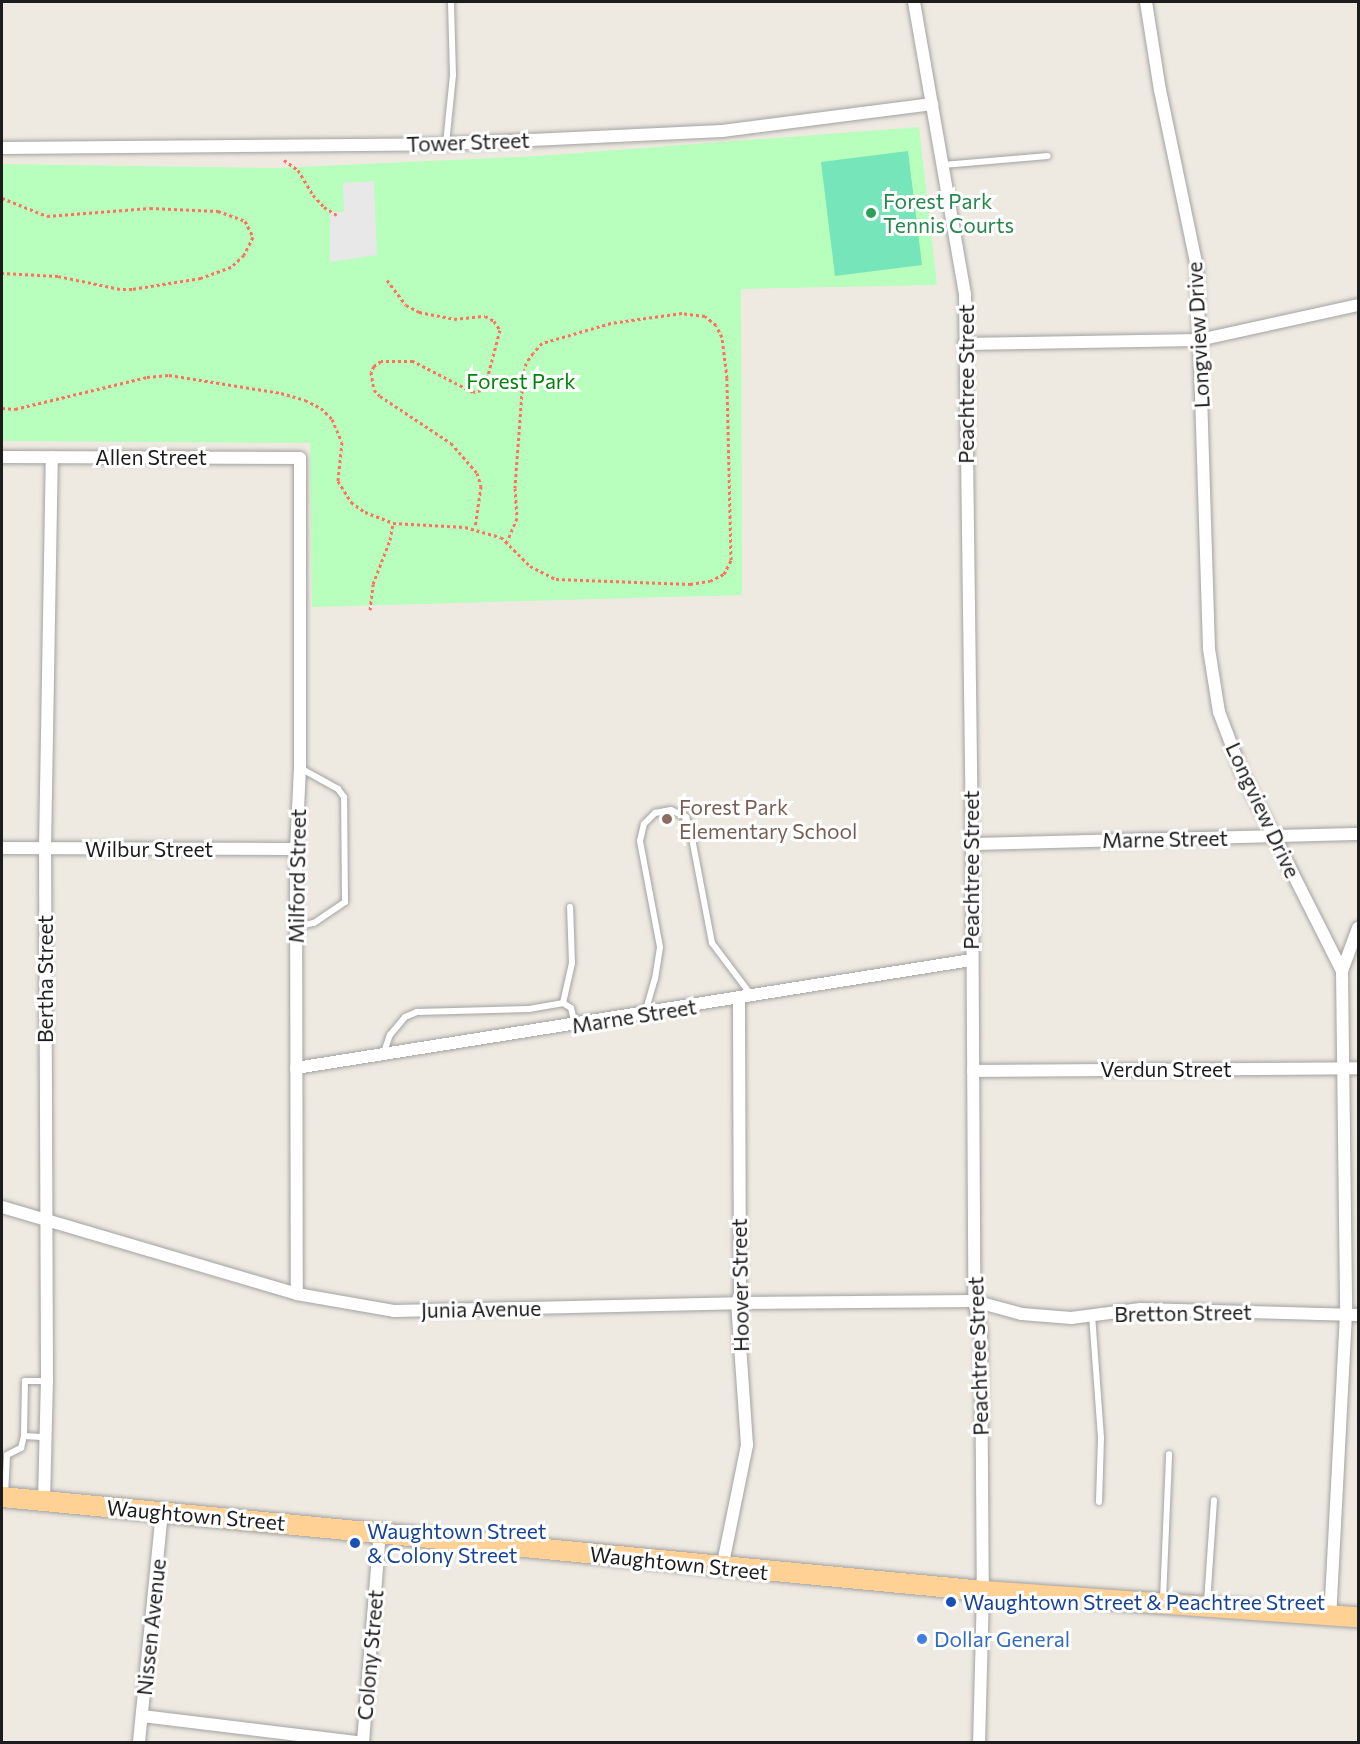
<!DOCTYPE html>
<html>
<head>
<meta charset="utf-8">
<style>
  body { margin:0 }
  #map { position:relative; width:1360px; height:1744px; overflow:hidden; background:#efeae1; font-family:Commissioner,sans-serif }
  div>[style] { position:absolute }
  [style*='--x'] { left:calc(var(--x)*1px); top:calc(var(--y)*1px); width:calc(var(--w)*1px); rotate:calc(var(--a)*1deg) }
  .park>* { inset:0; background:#b8febd }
  .pitch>* { inset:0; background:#76e6ba }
  .parking>* { inset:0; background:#e8e8e8 }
  .path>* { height:3px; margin-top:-1.5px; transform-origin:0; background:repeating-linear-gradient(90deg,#ff7061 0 3px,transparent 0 6px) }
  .roads { filter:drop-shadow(0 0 2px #a3a3a3) drop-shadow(0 0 2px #a3a3a3) }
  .service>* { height:6px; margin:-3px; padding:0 3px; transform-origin:3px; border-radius:3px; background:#fff }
  .minor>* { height:12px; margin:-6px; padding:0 6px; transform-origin:6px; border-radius:6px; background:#fff }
  .primary>* { height:20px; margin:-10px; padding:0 10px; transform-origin:10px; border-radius:10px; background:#ffd195 }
  .dots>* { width:16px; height:16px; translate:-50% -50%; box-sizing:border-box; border:3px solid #fff; border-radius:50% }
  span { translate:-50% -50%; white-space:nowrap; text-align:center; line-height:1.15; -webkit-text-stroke:6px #fff; paint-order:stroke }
  .street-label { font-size:21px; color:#1c1c1c }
  .leisure-label { font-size:21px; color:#27864d }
  .left { translate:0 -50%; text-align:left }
  .park-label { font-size:21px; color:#02830c }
  .education-label { font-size:21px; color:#785e54 }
  .transit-label { font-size:21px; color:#164399 }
  .shop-label { font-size:21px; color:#366cbe }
  .frame { position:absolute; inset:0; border:3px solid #1c1c1c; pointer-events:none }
</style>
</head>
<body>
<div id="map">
  <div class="park">
    <i style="clip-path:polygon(919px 127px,937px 285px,741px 289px,742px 595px,312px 607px,310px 443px,2px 441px,2px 164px,277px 168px,537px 156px)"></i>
  </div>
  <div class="pitch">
    <i style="clip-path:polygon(908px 151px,922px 265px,835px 276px,821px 162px)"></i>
  </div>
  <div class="parking">
    <i style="clip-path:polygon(374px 181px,377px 255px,330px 262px,330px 212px,344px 212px,343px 183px)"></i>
  </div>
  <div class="path">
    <i style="--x:284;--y:160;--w:17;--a:36"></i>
    <i style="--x:298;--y:170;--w:29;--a:59"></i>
    <i style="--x:313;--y:195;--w:16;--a:47"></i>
    <i style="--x:324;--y:207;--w:15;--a:32"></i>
    <i style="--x:2;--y:198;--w:48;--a:21.8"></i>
    <i style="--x:47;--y:216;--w:103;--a:-4.4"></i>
    <i style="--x:150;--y:208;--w:68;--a:2.5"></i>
    <i style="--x:218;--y:211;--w:29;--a:20"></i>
    <i style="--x:245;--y:221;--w:18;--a:63"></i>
    <i style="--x:253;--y:237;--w:20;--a:117"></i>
    <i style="--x:244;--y:255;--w:18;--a:137"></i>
    <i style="--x:231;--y:267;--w:32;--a:160"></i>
    <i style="--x:201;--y:278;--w:70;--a:170.9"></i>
    <i style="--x:132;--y:289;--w:12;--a:180"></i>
    <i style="--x:120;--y:289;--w:63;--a:-168.2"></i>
    <i style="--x:58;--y:276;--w:56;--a:-176.9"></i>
    <i style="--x:387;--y:280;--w:31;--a:53"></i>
    <i style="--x:406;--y:305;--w:15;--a:28"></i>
    <i style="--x:419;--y:312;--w:36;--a:11"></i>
    <i style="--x:454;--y:319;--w:31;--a:-6"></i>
    <i style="--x:485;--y:316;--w:10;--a:29"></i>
    <i style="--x:494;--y:321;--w:11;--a:56"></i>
    <i style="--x:500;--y:330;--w:47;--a:104.9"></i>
    <i style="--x:488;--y:375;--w:17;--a:115"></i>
    <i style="--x:481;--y:390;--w:8;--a:166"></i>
    <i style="--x:473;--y:392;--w:68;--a:-152.7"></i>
    <i style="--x:413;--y:361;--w:32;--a:180"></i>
    <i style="--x:381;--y:361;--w:9;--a:144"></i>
    <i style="--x:374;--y:366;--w:7;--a:117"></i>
    <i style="--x:371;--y:372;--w:18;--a:81"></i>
    <i style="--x:374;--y:390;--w:8;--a:45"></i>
    <i style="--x:380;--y:396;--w:85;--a:33.5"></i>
    <i style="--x:451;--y:443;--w:40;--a:49"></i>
    <i style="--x:477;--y:473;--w:14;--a:73"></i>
    <i style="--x:481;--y:486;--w:42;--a:98.1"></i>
    <i style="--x:2;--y:408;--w:13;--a:4"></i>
    <i style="--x:15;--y:409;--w:136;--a:-13.6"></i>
    <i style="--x:147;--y:377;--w:22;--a:-5"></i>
    <i style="--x:169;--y:375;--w:113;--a:9.1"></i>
    <i style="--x:281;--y:393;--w:25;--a:16"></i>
    <i style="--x:305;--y:400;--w:18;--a:27"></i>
    <i style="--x:321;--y:408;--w:16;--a:45"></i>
    <i style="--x:332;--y:419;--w:25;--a:67"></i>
    <i style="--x:342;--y:442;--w:39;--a:96"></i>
    <i style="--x:338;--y:481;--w:25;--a:58"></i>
    <i style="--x:351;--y:502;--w:17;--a:36"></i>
    <i style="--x:365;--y:512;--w:30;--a:21"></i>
    <i style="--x:393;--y:523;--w:72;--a:3.2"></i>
    <i style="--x:465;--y:527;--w:37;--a:16"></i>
    <i style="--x:501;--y:537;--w:41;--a:45"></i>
    <i style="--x:530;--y:566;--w:29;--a:27"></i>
    <i style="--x:556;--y:579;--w:134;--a:2.1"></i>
    <i style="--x:690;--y:584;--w:20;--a:-9"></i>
    <i style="--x:710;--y:581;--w:16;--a:-27"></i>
    <i style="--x:724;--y:574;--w:16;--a:-63"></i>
    <i style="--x:731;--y:560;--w:182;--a:-91.3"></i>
    <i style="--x:727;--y:378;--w:41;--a:-97"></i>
    <i style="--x:722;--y:337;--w:13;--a:-117"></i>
    <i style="--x:716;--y:325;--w:14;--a:-141"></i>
    <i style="--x:705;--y:316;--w:23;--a:-173"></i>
    <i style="--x:682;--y:313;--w:72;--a:172"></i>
    <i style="--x:611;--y:323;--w:72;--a:163.8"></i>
    <i style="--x:542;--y:343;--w:13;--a:132"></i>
    <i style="--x:533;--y:353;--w:12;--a:125"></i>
    <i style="--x:526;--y:363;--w:15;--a:101"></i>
    <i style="--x:523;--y:378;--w:110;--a:94.2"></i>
    <i style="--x:515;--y:488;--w:30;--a:86"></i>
    <i style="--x:517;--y:518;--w:25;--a:113"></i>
    <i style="--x:370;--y:610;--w:26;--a:-83"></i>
    <i style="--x:373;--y:584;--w:47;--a:-68.9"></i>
    <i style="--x:390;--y:540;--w:17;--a:-80"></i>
  </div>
  <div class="roads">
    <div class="service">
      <i style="--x:446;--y:144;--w:69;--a:-84.2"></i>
      <i style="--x:453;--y:75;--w:73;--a:-91.6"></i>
      <i style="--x:943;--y:165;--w:105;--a:-4.9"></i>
      <i style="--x:296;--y:927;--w:18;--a:-13"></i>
      <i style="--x:314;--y:923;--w:37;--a:-34"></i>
      <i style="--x:345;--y:902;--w:105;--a:-90.5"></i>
      <i style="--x:344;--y:797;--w:10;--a:-127"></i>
      <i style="--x:338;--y:789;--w:43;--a:-151.1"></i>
      <i style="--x:563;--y:1003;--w:41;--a:-77.3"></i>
      <i style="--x:572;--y:963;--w:56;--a:-92"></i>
      <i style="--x:645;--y:1013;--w:35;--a:-74"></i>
      <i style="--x:655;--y:979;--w:32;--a:-81"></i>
      <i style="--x:660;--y:947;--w:108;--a:-100.7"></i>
      <i style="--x:640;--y:841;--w:17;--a:-77"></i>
      <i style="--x:644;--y:824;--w:16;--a:-45"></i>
      <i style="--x:655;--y:813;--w:16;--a:-11"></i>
      <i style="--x:671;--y:810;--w:17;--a:25"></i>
      <i style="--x:686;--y:817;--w:17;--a:73"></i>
      <i style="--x:691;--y:833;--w:112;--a:79.2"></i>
      <i style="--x:712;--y:943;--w:66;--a:53"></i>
      <i style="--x:383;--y:1055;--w:21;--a:-71"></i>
      <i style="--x:390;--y:1035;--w:23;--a:-50"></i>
      <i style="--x:405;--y:1017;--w:13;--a:-23"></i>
      <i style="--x:417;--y:1012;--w:112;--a:-1.5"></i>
      <i style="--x:529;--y:1009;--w:35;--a:-10"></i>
      <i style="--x:563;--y:1003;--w:9;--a:32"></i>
      <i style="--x:571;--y:1008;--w:16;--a:76"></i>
      <i style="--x:1092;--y:1315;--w:123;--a:85.8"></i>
      <i style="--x:1101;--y:1438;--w:64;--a:91.8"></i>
      <i style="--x:24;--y:1436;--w:22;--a:3"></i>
      <i style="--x:5;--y:1494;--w:39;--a:-87"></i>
      <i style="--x:7;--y:1455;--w:16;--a:-27"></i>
      <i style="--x:21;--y:1448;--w:12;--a:-76"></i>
      <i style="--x:24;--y:1436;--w:55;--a:-89"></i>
      <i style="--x:25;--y:1381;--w:22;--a:0"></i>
      <i style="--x:1163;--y:1600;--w:146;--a:-87.6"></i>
      <i style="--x:1207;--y:1603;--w:103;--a:-86.1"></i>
    </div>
    <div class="minor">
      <i style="--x:914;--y:2;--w:296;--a:80.1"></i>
      <i style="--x:965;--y:294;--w:550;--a:89.27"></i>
      <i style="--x:972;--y:844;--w:457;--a:89.7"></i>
      <i style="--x:974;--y:1301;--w:31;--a:77"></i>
      <i style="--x:981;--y:1331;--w:260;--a:89.6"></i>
      <i style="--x:983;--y:1591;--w:151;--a:91.5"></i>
      <i style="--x:1146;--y:2;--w:89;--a:81"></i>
      <i style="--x:1160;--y:90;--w:181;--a:78.2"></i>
      <i style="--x:1197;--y:267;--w:382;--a:88.2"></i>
      <i style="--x:1209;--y:649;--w:64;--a:81"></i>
      <i style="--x:1219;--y:712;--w:65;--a:69.3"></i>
      <i style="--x:1242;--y:773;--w:222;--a:63.2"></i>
      <i style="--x:1342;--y:971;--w:343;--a:89.3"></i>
      <i style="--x:1346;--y:1314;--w:301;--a:93"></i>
      <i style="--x:2;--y:148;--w:444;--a:-0.5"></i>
      <i style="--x:446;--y:144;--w:276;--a:-2.7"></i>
      <i style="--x:722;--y:131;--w:212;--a:-7.3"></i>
      <i style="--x:964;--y:344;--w:235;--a:-1"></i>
      <i style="--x:1199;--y:340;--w:163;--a:-12.4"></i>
      <i style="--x:2;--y:457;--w:298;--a:0.2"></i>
      <i style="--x:300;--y:458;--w:310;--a:90"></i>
      <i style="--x:300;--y:768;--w:81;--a:92.8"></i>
      <i style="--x:296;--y:849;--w:445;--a:89.9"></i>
      <i style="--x:972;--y:844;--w:386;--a:-1.5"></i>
      <i style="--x:2;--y:848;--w:294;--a:0.2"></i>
      <i style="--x:1342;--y:971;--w:46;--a:-69.6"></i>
      <i style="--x:296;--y:1068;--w:684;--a:-9.09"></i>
      <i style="--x:973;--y:1071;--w:385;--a:-0.4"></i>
      <i style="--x:2;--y:1207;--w:308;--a:16.4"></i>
      <i style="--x:297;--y:1294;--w:98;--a:9.9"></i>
      <i style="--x:394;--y:1311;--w:343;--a:-1.3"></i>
      <i style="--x:737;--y:1303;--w:237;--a:-0.5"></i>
      <i style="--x:974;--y:1301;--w:50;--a:15.2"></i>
      <i style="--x:1022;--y:1314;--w:49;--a:4.7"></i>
      <i style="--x:1071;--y:1318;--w:70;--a:-7.4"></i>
      <i style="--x:1140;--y:1309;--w:218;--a:1.6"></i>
      <i style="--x:44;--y:1501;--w:120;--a:-88.6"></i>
      <i style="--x:47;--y:1381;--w:533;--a:-90.21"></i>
      <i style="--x:45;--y:848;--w:391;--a:-89"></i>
      <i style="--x:722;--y:1568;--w:126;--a:-78.5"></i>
      <i style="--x:747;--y:1445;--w:142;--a:-94"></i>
      <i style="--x:737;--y:1303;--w:9;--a:-72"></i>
      <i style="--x:740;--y:1294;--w:295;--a:-90.2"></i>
      <i style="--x:142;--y:1716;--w:216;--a:6.9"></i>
      <i style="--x:139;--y:1742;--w:232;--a:-84.3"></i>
      <i style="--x:363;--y:1742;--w:211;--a:-85.4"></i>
    </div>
    <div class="primary">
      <i style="--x:2;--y:1497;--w:985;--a:5.47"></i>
      <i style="--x:983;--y:1591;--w:376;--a:4"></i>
    </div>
  </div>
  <div class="dots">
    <i style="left:871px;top:213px;background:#2e9e5b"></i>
    <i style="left:667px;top:819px;background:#8d6e63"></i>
    <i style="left:355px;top:1543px;background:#1a4fb4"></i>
    <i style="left:951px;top:1602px;background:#1a4fb4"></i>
    <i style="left:922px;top:1639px;background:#3f7fe0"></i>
  </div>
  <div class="street-label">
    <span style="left:468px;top:142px;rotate:-2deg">Tower Street</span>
    <span style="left:1198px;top:335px;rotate:-93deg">Longview Drive</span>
    <span style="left:966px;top:384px;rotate:-90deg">Peachtree Street</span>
    <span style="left:151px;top:457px">Allen Street</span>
    <span style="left:1263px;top:810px;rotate:65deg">Longview Drive</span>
    <span style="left:1165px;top:839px;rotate:-1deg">Marne Street</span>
    <span style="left:149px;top:849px">Wilbur Street</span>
    <span style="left:971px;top:870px;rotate:-90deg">Peachtree Street</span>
    <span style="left:297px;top:876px;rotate:-89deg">Milford Street</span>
    <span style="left:45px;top:979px;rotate:-90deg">Bertha Street</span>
    <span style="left:634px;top:1016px;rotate:-9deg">Marne Street</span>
    <span style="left:1166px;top:1069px">Verdun Street</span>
    <span style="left:740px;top:1285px;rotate:-91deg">Hoover Street</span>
    <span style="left:481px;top:1309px;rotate:-1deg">Junia Avenue</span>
    <span style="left:1183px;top:1313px;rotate:-1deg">Bretton Street</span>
    <span style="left:978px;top:1356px;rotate:-92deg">Peachtree Street</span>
    <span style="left:196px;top:1515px;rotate:5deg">Waughtown Street</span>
    <span style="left:679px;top:1563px;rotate:6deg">Waughtown Street</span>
    <span style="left:151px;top:1627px;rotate:-84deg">Nissen Avenue</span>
    <span style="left:370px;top:1655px;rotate:-85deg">Colony Street</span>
  </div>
  <div class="leisure-label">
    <span class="left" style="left:883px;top:213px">Forest Park<br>Tennis Courts</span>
  </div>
  <div class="park-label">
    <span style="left:521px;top:381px">Forest Park</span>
  </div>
  <div class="education-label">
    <span class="left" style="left:679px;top:819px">Forest Park<br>Elementary School</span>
  </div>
  <div class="transit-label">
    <span class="left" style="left:367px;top:1543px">Waughtown Street<br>&amp; Colony Street</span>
    <span class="left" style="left:963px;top:1602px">Waughtown Street &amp; Peachtree Street</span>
  </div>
  <div class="shop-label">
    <span class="left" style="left:934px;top:1639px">Dollar General</span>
  </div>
  <div class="frame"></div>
</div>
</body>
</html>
